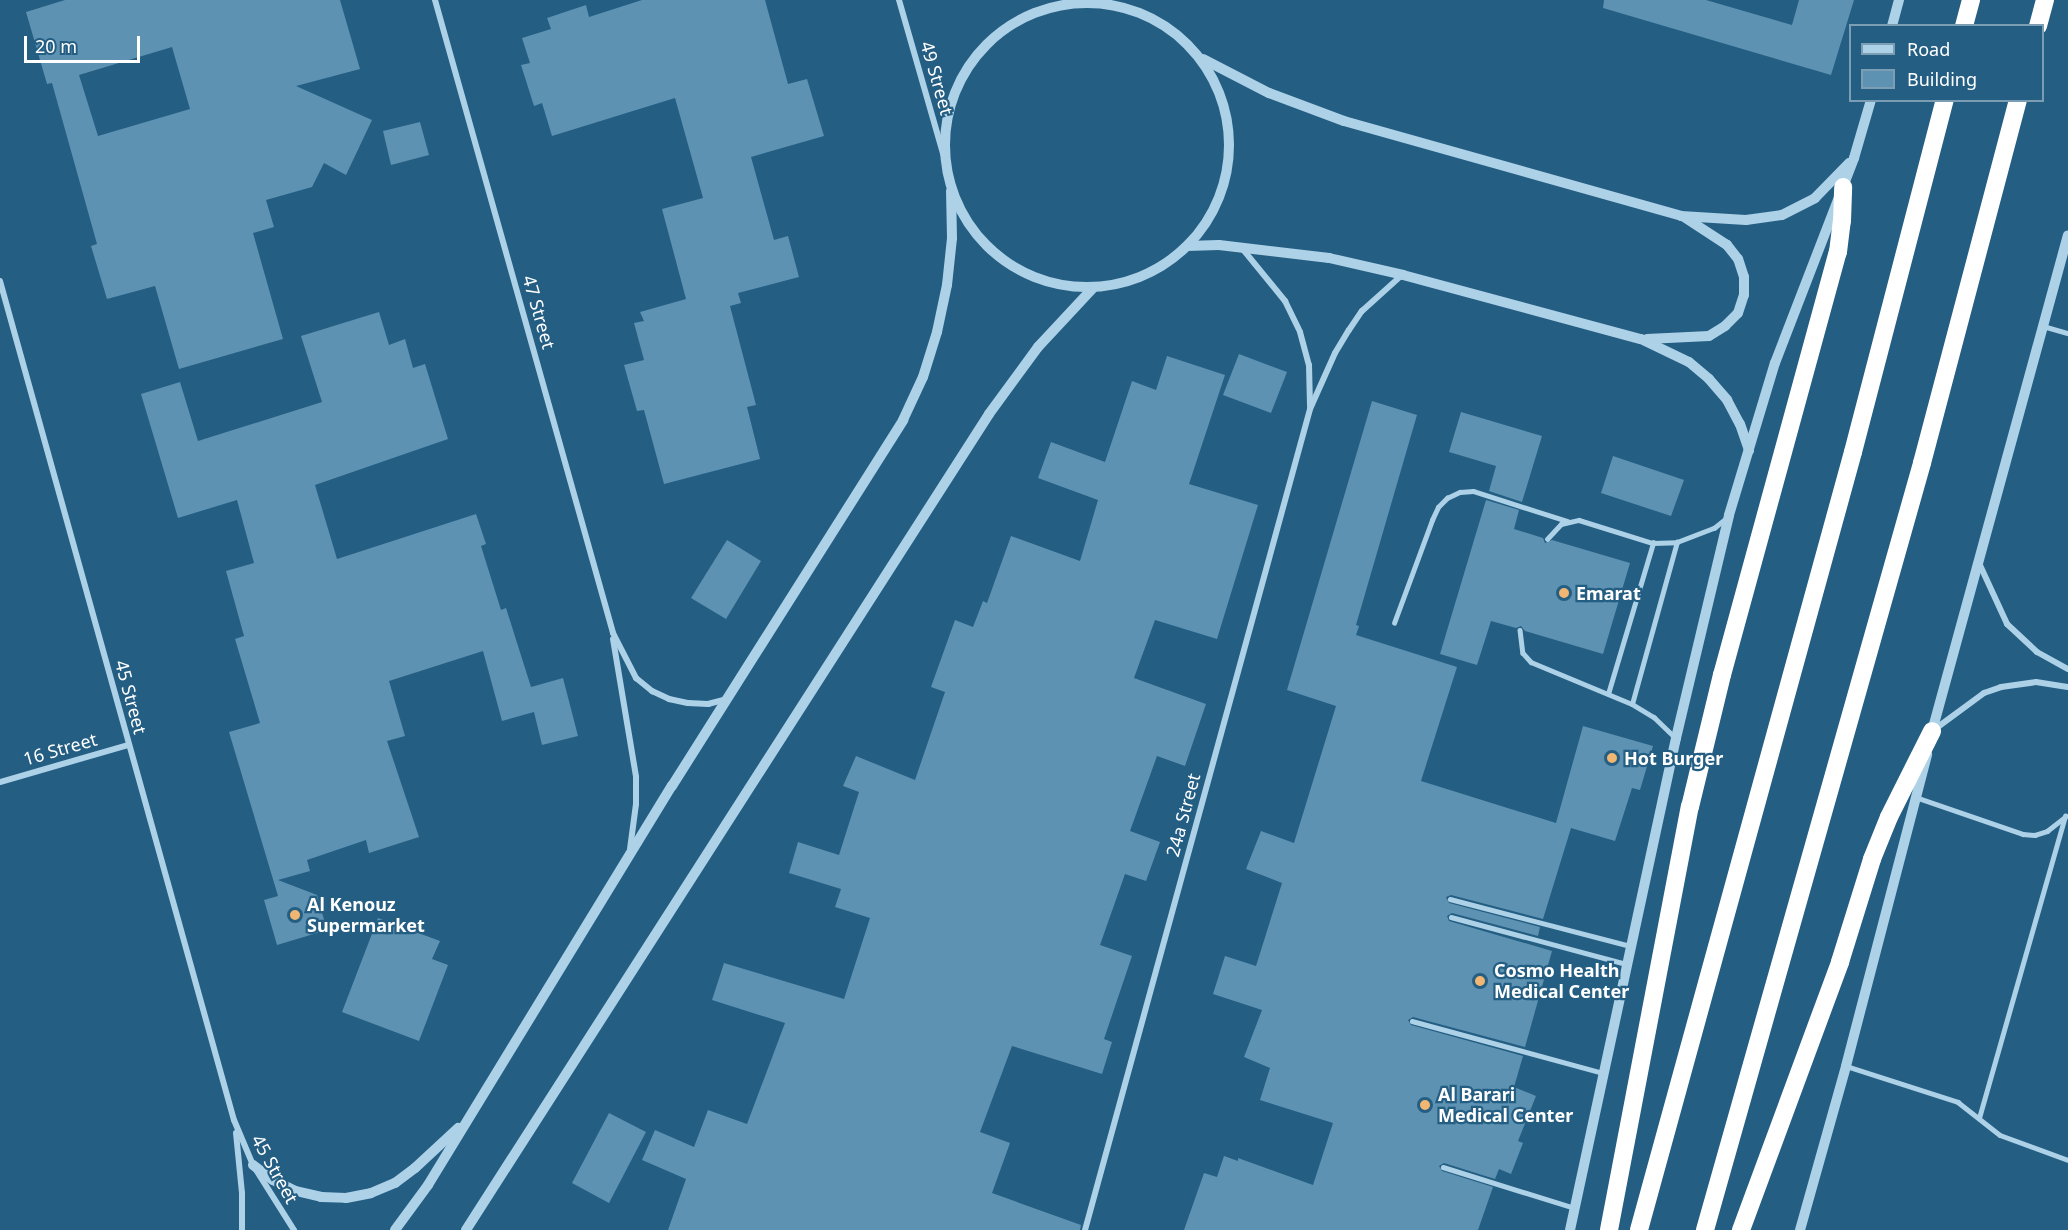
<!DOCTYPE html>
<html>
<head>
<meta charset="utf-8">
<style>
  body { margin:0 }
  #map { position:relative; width:2068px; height:1230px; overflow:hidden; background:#245e83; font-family:"Noto Sans",sans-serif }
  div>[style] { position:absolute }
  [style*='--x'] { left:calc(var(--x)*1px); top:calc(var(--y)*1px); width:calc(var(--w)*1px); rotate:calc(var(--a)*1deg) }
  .building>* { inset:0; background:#5d92b2 }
  .service>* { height:4.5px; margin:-2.25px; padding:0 2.25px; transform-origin:2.25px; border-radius:2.25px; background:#add1e7 }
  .minor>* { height:6px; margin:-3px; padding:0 3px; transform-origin:3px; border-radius:3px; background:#add1e7 }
  .tertiary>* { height:10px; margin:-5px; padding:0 5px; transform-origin:5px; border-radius:5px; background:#add1e7 }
  .tertiary>.ring { margin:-5px; padding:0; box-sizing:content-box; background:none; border:10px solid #add1e7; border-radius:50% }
  .motorway>* { height:18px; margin:-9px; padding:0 9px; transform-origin:9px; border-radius:9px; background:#fff }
  .dots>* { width:16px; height:16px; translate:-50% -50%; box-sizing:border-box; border:3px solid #245e83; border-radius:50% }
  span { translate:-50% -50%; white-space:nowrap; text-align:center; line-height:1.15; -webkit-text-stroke:4.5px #245e83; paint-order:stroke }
  .street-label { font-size:18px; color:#fff }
  .poi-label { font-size:18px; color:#fff; font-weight:700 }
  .left { translate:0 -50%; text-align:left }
  .legend { position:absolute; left:1849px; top:24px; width:195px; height:78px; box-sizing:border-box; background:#245e83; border:2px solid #7c9eb5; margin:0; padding:8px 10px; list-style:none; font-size:18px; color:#fff }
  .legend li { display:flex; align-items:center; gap:12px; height:30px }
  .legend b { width:30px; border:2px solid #7c9eb5 }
  .scale { position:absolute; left:24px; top:36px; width:116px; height:27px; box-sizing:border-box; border:3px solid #fff; border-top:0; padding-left:8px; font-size:18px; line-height:21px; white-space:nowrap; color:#fff; -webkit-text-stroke:4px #245e83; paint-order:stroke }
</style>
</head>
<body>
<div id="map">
  <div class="building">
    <i style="clip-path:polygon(evenodd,65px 0,340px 0,360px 69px,296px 86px,372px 120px,346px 175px,324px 163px,312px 187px,266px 200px,274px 227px,253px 233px,283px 339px,179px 369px,155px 286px,107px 299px,91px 246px,97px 244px,52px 83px,47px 84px,26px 12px,65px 0,172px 47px,190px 109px,98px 136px,79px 75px,172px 47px)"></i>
    <i style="clip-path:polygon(642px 0,765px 0,788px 84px,807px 79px,824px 136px,751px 157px,774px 240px,788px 236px,799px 277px,738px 293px,741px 303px,730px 306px,756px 405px,747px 407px,760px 459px,664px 484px,644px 410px,637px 411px,624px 365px,644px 360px,634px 323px,644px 321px,640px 312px,686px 299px,662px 209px,703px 198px,675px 98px,552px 136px,542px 103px,534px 106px,521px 65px,530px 63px,522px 38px,551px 29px,547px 18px,586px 5px,589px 17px)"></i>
    <i style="clip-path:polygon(1604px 0,1706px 0,1792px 25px,1799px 0,1854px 0,1831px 75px,1603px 8px)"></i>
    <i style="clip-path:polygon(420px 122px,429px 155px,391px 165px,383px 131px)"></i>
    <i style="clip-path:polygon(379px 312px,389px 345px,405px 339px,413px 368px,425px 364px,448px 439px,315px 485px,337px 559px,476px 514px,486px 544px,481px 546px,501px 610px,506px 608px,531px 687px,563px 678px,578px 736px,542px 745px,534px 712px,502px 721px,483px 651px,389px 681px,405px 736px,387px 741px,419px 837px,369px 853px,366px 840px,307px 860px,310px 871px,278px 880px,317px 895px,327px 930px,277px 945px,264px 900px,278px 896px,229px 732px,260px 723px,235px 639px,244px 636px,226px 571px,254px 563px,237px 500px,178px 518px,141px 394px,180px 382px,198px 441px,322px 402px,301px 336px)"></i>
    <i style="clip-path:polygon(1239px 354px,1287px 372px,1271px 413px,1223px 395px)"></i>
    <i style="clip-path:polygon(1167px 356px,1225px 375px,1189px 484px,1258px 505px,1217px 639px,1155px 620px,1134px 678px,1206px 704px,1185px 766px,1157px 756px,1130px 831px,1160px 842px,1146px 881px,1125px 874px,1100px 945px,1132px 956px,1104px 1039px,1112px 1042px,1102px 1074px,1012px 1046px,980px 1132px,1010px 1143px,992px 1193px,1081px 1225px,1080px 1230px,668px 1230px,686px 1179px,642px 1160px,655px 1130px,694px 1147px,708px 1110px,747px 1124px,785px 1023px,712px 1000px,724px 963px,844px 999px,870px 918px,835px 907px,841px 889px,789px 873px,798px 842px,839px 855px,859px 792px,843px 786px,856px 756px,915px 780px,945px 692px,931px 687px,955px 620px,973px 627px,983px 601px,987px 603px,1011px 536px,1080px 561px,1098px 500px,1038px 478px,1051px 442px,1105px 462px,1132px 381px,1156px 390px)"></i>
    <i style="clip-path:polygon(1372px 401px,1417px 415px,1356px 625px,1359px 626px,1356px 635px,1457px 667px,1421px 781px,1556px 823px,1583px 726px,1653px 746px,1640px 790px,1632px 788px,1615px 841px,1571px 828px,1543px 919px,1451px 895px,1446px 897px,1449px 903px,1540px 927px,1538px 936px,1452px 913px,1447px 916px,1449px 921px,1552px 951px,1525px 1047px,1413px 1017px,1408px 1020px,1411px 1025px,1523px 1056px,1514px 1087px,1536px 1096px,1518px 1141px,1523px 1143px,1511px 1174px,1499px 1169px,1495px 1179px,1444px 1163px,1439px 1166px,1442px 1171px,1493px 1187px,1478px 1230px,1184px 1230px,1204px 1173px,1217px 1177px,1224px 1156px,1238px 1161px,1238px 1158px,1313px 1185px,1333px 1123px,1260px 1100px,1270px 1068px,1244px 1057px,1262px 1010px,1213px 994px,1225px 956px,1256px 966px,1282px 883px,1246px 869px,1261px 831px,1294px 843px,1336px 706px,1287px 690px)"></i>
    <i style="clip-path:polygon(1461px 412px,1542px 436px,1522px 502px,1489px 491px,1496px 466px,1449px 452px)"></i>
    <i style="clip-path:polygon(1613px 456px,1684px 480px,1671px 516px,1601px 493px)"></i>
    <i style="clip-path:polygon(1486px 500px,1519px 510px,1514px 529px,1543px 538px,1545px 543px,1552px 540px,1630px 563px,1603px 654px,1525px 631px,1521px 626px,1516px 628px,1491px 621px,1477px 665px,1440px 654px)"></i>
    <i style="clip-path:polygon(727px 540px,761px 561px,726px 619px,691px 598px)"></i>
    <i style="clip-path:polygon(378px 918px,440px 941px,432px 959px,448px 965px,419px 1041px,342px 1012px)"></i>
    <i style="clip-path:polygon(609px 1113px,646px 1132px,609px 1203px,572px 1183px)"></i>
  </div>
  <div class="service">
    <i style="--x:2043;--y:326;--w:26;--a:16"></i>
    <i style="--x:1547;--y:539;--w:21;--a:-47"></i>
    <i style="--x:1561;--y:524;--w:18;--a:-13"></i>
    <i style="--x:1579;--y:520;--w:77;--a:17.3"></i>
    <i style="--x:1653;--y:543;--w:24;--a:-2"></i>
    <i style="--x:1677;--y:542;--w:40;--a:-21"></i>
    <i style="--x:1714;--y:528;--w:14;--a:-39"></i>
    <i style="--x:1394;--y:623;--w:110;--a:-69.7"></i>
    <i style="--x:1432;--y:520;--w:14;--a:-65"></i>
    <i style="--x:1438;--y:507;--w:13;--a:-45"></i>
    <i style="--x:1447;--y:498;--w:14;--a:-25"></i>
    <i style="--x:1460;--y:492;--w:13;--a:-4"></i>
    <i style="--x:1473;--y:491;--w:99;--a:17.7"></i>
    <i style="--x:1520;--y:630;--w:23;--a:83"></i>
    <i style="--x:1523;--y:653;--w:12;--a:48"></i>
    <i style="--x:1531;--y:662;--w:109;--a:22.6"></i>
    <i style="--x:1632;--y:704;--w:26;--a:31"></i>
    <i style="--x:1654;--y:717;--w:28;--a:44"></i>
    <i style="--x:1608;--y:694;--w:158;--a:-73.4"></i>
    <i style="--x:1632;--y:704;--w:168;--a:-74.5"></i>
    <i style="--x:1918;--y:798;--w:111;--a:18.9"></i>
    <i style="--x:2023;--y:834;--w:12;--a:5"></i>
    <i style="--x:2035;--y:835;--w:13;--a:-18"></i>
    <i style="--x:2047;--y:831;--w:24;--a:-38"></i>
    <i style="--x:1450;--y:899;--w:187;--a:14.6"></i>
    <i style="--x:1451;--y:917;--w:182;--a:15"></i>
    <i style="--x:1412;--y:1021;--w:199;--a:15.2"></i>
    <i style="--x:1846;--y:1066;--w:118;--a:17.8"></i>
    <i style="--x:1958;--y:1102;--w:53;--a:38.2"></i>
    <i style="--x:2000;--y:1135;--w:72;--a:20.2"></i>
    <i style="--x:1979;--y:1118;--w:314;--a:-74.1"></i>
    <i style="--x:1443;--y:1167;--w:138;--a:17.3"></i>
  </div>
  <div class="minor">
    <i style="--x:435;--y:0;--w:658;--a:74.29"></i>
    <i style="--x:613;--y:633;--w:51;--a:62.9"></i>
    <i style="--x:636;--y:678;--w:21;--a:39"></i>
    <i style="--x:652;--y:691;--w:19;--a:25"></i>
    <i style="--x:669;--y:699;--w:19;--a:12"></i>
    <i style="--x:688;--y:703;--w:20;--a:3"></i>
    <i style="--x:708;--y:704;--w:20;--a:-15"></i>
    <i style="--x:899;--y:0;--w:171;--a:74"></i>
    <i style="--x:1095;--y:0;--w:2;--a:63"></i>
    <i style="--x:1241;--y:247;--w:70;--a:50.8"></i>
    <i style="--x:1285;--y:301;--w:34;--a:64"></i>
    <i style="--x:1300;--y:332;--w:34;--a:75"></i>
    <i style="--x:1309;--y:365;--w:41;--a:88.6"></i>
    <i style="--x:0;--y:281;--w:871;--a:74.42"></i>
    <i style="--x:234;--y:1120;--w:49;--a:67.1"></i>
    <i style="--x:253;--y:1165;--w:77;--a:57.8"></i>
    <i style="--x:1979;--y:563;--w:67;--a:65.3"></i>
    <i style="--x:2007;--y:624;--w:41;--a:43"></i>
    <i style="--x:2037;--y:652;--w:35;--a:29"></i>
    <i style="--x:613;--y:639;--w:140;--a:80.5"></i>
    <i style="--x:636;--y:777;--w:27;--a:90"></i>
    <i style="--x:636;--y:804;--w:45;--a:97.6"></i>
    <i style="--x:1935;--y:729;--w:61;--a:-36.3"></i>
    <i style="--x:1984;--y:693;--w:18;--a:-19"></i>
    <i style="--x:2001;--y:687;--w:35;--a:-8"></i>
    <i style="--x:2036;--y:682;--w:32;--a:9"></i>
    <i style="--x:0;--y:782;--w:133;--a:-16.1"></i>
    <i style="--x:236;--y:1133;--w:60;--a:84.3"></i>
    <i style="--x:242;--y:1193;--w:37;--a:90"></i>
    <i style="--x:1085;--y:1230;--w:851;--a:-74.67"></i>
    <i style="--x:1310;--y:409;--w:61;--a:-65.9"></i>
    <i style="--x:1335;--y:353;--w:27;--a:-59"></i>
    <i style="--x:1349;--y:330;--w:23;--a:-56"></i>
    <i style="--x:1362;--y:311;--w:54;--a:-42"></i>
  </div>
  <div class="tertiary">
    <i class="ring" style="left:945px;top:3px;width:274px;height:274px"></i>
    <i style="--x:1892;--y:26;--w:27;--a:-75"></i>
    <i style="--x:1203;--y:59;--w:74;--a:27.3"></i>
    <i style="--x:1269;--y:93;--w:80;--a:20.5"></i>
    <i style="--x:1344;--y:121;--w:350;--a:15.7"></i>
    <i style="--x:1681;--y:216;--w:65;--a:3.5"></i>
    <i style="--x:1746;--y:220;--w:36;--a:-8"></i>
    <i style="--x:1782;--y:215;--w:37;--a:-27"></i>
    <i style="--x:1815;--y:198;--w:49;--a:-45.8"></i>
    <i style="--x:1187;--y:246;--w:32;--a:-2"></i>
    <i style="--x:1219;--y:245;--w:111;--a:6.7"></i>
    <i style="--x:1329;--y:258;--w:76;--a:12.9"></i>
    <i style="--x:1403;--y:275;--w:246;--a:15.1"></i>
    <i style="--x:1641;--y:339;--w:53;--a:25.6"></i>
    <i style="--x:1689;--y:362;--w:26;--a:40"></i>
    <i style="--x:1709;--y:379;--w:28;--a:49"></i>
    <i style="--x:1727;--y:400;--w:27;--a:62"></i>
    <i style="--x:1740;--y:424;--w:28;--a:71"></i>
    <i style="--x:1647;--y:339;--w:62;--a:-2.8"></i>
    <i style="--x:1709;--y:336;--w:19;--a:-32"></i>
    <i style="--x:1725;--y:326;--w:18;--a:-45"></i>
    <i style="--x:1738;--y:313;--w:19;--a:-72"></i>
    <i style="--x:1744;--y:295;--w:18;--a:-90"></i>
    <i style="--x:1744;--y:277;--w:19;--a:-108"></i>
    <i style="--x:1738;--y:259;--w:18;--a:-128"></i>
    <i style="--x:1727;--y:245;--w:51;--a:-146.9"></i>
    <i style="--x:1931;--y:735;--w:518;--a:-74.68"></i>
    <i style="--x:253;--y:1165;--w:25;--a:37"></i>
    <i style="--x:273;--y:1180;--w:25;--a:26"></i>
    <i style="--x:296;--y:1191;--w:26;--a:13"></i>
    <i style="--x:321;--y:1197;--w:25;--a:2"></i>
    <i style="--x:346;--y:1198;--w:25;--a:-11"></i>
    <i style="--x:371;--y:1193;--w:26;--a:-23"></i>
    <i style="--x:395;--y:1183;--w:25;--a:-37"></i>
    <i style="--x:415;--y:1168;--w:59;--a:-42.9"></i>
    <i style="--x:395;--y:1230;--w:56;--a:-53.7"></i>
    <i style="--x:428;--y:1185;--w:468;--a:-58.6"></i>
    <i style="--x:672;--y:786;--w:433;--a:-57.7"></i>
    <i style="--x:903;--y:420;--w:47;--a:-65.1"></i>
    <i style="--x:923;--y:377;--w:47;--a:-72.7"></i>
    <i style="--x:937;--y:332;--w:48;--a:-78"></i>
    <i style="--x:947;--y:285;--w:47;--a:-83.9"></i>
    <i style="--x:952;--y:238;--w:47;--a:-91.2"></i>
    <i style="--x:466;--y:1230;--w:969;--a:-57.34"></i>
    <i style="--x:989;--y:414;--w:83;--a:-53.8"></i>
    <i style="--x:1038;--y:347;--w:82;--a:-47"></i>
    <i style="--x:1570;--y:1230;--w:503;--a:-77.84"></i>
    <i style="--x:1676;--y:738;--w:229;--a:-76.6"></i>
    <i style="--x:1729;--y:515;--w:159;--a:-73.2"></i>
    <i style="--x:1775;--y:363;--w:220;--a:-68.9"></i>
    <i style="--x:1854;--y:158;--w:60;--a:-73.7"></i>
    <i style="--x:1800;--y:1230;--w:170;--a:-74.3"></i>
    <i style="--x:1846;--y:1066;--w:322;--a:-75.4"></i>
  </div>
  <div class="motorway">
    <i style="--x:1964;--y:26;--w:27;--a:-75"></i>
    <i style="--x:2038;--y:26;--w:27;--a:-75"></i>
    <i style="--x:1609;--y:1230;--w:431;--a:-79.2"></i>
    <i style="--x:1690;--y:807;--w:136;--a:-76.4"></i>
    <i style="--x:1722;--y:675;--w:439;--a:-74.7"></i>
    <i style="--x:1838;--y:252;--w:31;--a:-83"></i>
    <i style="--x:1842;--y:221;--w:34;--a:-88"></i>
    <i style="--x:1639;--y:1230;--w:807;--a:-74.62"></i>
    <i style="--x:1853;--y:452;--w:364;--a:-75.4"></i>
    <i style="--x:1705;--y:1230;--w:797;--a:-74.2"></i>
    <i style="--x:1922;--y:463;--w:375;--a:-75.2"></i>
    <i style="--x:1741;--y:1230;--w:286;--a:-69.7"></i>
    <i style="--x:1840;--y:962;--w:108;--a:-72.7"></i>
    <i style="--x:1872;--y:859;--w:45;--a:-68"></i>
    <i style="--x:1889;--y:817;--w:96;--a:-63.4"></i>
  </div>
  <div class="dots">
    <i style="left:1564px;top:593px;background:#f1b671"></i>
    <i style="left:1612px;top:758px;background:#f1b671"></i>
    <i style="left:295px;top:915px;background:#f1b671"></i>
    <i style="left:1480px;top:981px;background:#f1b671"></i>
    <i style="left:1425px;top:1105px;background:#f1b671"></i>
  </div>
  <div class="street-label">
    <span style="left:937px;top:78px;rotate:74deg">49 Street</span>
    <span style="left:539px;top:312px;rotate:74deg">47 Street</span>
    <span style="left:131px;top:697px;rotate:75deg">45 Street</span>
    <span style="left:60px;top:749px;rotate:-16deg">16 Street</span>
    <span style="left:1183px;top:815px;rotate:-75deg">24a Street</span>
    <span style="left:275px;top:1169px;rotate:61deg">45 Street</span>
  </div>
  <div class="poi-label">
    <span class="left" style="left:1576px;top:593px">Emarat</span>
    <span class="left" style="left:1624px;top:758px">Hot Burger</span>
    <span class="left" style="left:307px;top:915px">Al Kenouz<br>Supermarket</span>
    <span class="left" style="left:1494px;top:981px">Cosmo Health<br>Medical Center</span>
    <span class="left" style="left:1438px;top:1105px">Al Barari<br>Medical Center</span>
  </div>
  <ul class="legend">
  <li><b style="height:8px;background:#add1e7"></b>Road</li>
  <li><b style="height:16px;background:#5d92b2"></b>Building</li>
  </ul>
  <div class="scale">20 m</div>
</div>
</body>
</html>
